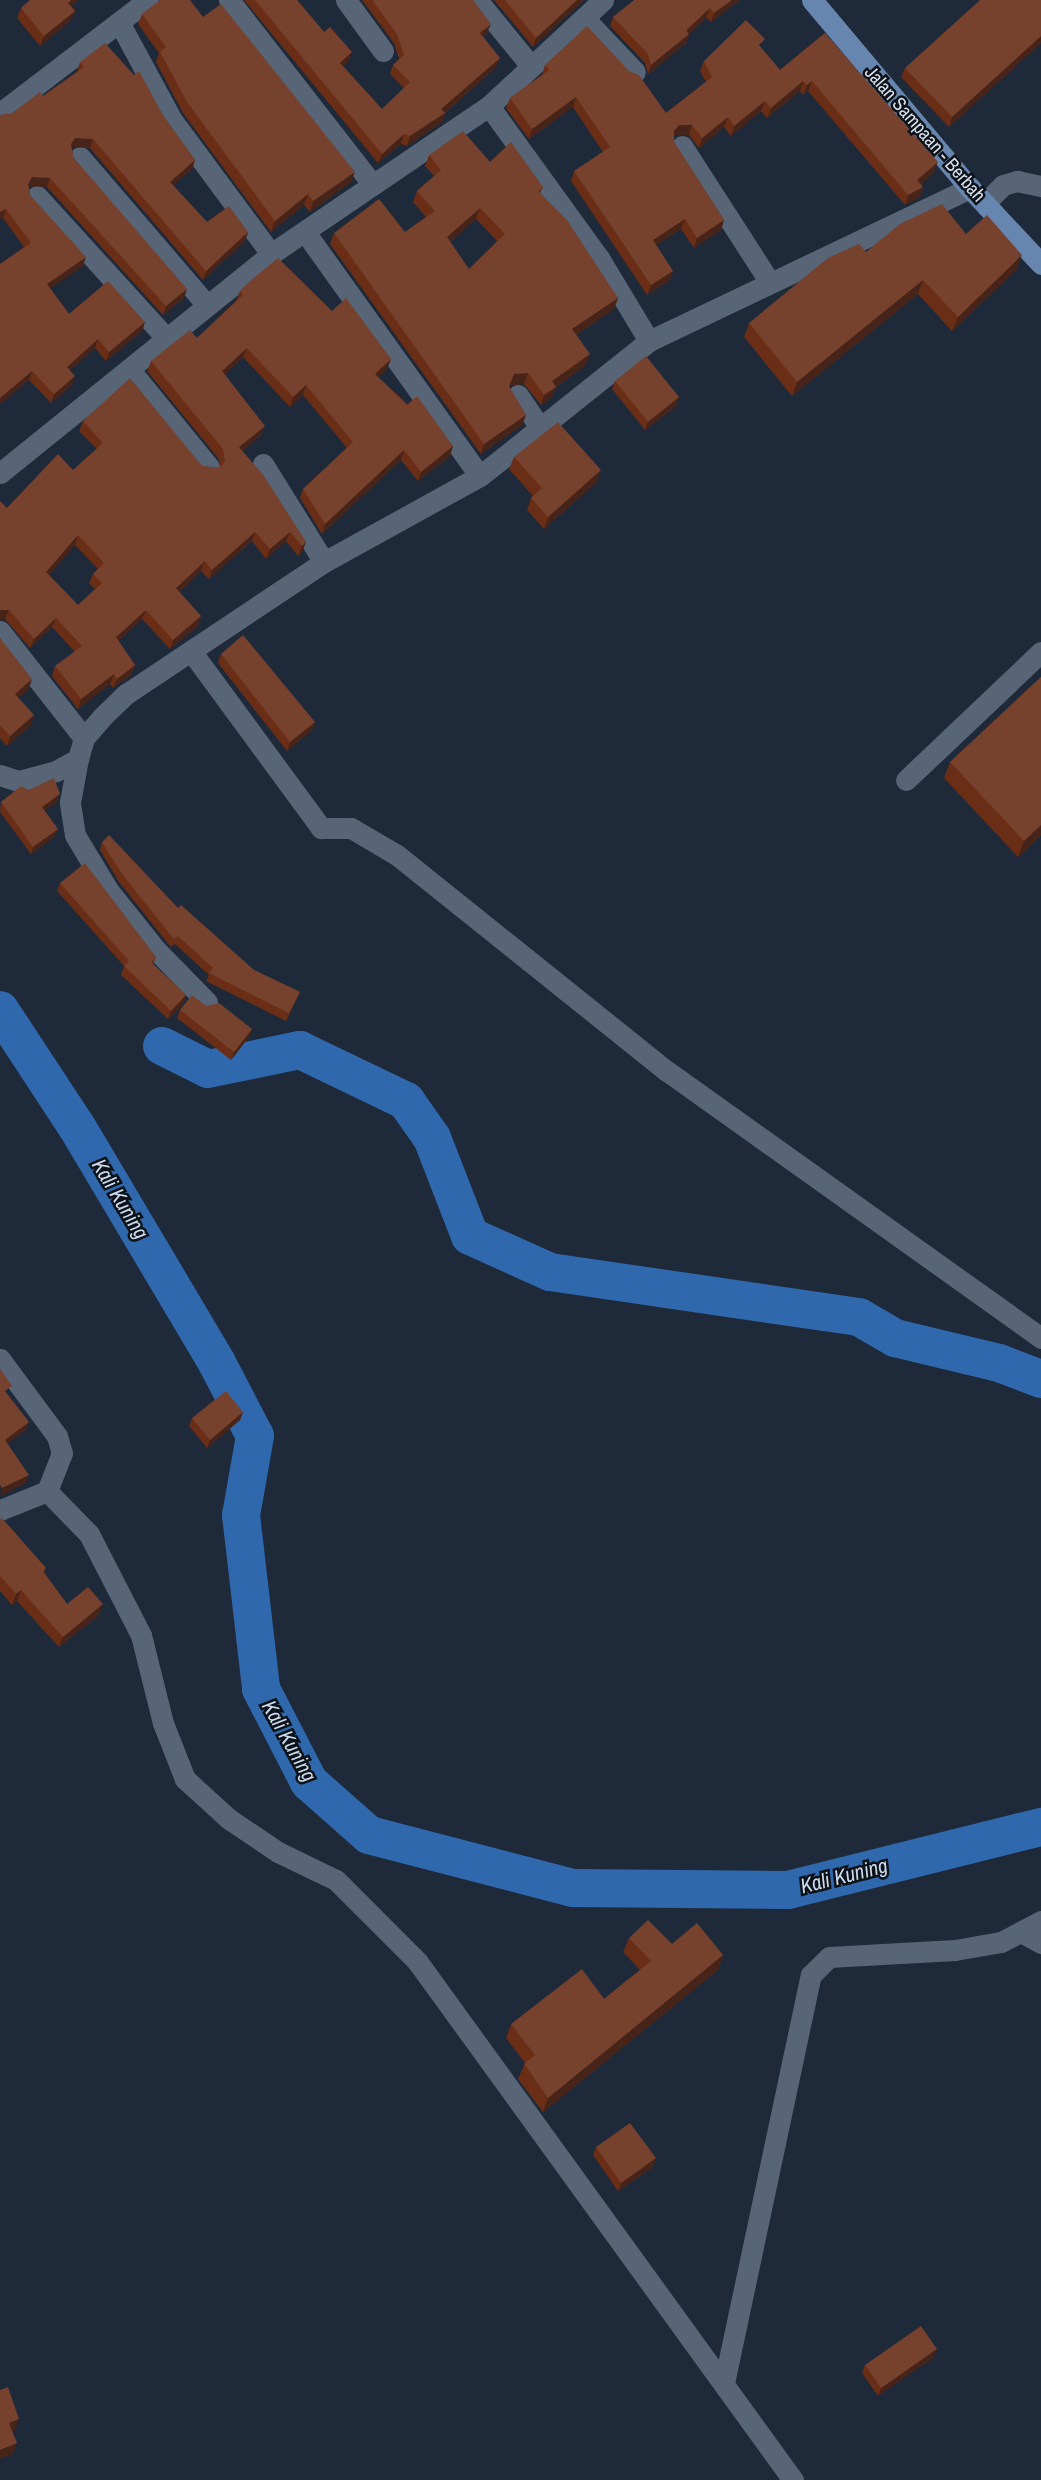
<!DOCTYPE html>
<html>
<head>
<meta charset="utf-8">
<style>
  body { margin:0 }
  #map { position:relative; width:1041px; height:2480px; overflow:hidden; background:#1e2939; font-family:"Archivo Narrow",sans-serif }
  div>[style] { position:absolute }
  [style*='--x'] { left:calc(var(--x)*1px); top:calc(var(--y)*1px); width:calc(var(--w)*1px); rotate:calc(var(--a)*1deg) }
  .river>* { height:38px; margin:-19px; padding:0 19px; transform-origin:19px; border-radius:19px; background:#2f68ad }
  .minor>* { height:21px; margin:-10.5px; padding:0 10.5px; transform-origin:10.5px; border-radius:10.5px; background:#576577 }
  .major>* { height:21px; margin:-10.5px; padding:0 10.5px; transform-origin:10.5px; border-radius:10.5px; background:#6786af }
  .wall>* { inset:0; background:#6a2e16 }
  .shaded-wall>* { inset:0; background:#47241a }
  .building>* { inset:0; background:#76412d }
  span { translate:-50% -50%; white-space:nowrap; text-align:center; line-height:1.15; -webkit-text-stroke:5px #0d1219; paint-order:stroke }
  .street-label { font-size:19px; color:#d7dee9 }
  .water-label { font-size:21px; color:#cbdaed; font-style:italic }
</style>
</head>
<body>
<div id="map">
  <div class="river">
    <i style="--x:0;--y:1010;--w:140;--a:56.7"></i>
    <i style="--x:77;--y:1127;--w:274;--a:59.3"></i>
    <i style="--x:217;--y:1363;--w:82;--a:62.5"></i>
    <i style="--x:255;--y:1436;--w:80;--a:100"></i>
    <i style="--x:241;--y:1515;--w:175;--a:83.4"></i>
    <i style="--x:261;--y:1689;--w:105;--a:62.7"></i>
    <i style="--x:309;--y:1782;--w:80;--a:41.5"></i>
    <i style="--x:369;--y:1835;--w:211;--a:14.6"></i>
    <i style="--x:573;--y:1888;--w:215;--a:0.5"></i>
    <i style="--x:788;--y:1890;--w:261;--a:-14"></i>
    <i style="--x:162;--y:1046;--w:51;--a:26.6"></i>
    <i style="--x:208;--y:1069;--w:94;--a:-11.7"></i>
    <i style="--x:300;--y:1050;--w:118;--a:25.7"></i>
    <i style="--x:406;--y:1101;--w:45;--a:54.9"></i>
    <i style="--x:432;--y:1138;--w:105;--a:68.8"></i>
    <i style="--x:470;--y:1236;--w:88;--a:24.2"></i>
    <i style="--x:550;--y:1272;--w:312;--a:8.3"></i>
    <i style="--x:859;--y:1317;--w:42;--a:30.3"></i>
    <i style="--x:895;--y:1338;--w:107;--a:13.5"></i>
    <i style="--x:999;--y:1363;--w:45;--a:20.9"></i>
  </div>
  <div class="minor">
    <i style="--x:229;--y:0;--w:234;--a:52.1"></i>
    <i style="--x:346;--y:0;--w:63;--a:54"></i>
    <i style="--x:477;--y:0;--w:85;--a:50.7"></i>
    <i style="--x:584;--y:18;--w:74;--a:46.6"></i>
    <i style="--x:119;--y:22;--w:111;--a:61.6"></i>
    <i style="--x:172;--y:120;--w:167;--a:53.5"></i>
    <i style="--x:489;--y:106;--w:188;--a:54.1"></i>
    <i style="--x:599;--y:258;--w:97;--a:58.9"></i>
    <i style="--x:0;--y:113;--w:186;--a:-37.4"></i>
    <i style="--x:682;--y:146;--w:161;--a:57.2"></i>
    <i style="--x:80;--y:157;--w:195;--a:49.4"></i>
    <i style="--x:37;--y:196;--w:192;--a:47.7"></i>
    <i style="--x:985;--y:203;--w:25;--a:-45"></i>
    <i style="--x:1003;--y:185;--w:15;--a:-16"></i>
    <i style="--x:1017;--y:181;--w:25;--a:12"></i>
    <i style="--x:305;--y:232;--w:300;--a:54.4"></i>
    <i style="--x:129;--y:369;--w:127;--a:50.8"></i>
    <i style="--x:518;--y:395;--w:40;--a:56"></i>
    <i style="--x:263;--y:464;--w:115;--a:58.1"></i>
    <i style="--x:0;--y:473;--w:348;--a:-38.9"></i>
    <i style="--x:271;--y:254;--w:263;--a:-34.2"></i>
    <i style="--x:489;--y:106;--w:156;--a:-42.9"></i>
    <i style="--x:0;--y:631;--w:136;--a:51.9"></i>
    <i style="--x:191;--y:651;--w:220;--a:53.7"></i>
    <i style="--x:321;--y:828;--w:30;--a:0"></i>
    <i style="--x:351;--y:828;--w:53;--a:30.4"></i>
    <i style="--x:397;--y:855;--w:346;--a:38.7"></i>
    <i style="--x:667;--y:1071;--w:460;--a:35.5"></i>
    <i style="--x:0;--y:775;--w:20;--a:18"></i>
    <i style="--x:19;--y:781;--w:38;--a:-15"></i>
    <i style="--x:56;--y:771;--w:25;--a:-29"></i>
    <i style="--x:906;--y:780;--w:186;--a:-43.5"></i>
    <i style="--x:207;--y:1002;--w:73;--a:-134.4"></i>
    <i style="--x:156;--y:950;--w:77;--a:-128.7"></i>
    <i style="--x:108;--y:890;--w:64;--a:-121"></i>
    <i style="--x:75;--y:835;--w:33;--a:-99"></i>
    <i style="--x:70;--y:802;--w:44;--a:-79.5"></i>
    <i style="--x:78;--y:759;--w:22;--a:-74"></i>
    <i style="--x:84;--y:738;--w:28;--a:-49"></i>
    <i style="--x:102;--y:717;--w:33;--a:-44"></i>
    <i style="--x:126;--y:694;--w:238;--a:-33.7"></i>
    <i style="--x:324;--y:562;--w:178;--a:-28.9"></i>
    <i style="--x:480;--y:476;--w:216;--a:-38.6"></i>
    <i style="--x:649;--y:341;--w:356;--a:-25.5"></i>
    <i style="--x:0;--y:1359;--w:96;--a:53.5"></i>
    <i style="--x:57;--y:1436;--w:18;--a:74"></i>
    <i style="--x:62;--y:1453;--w:41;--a:111.5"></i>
    <i style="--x:0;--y:1510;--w:51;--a:-22"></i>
    <i style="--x:47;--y:1491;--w:60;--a:45.7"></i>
    <i style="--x:89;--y:1534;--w:114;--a:62.8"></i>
    <i style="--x:141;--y:1635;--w:91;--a:76"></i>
    <i style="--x:163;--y:1723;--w:60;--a:68.6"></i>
    <i style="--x:185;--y:1779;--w:59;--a:42.3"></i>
    <i style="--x:229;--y:1819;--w:59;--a:34"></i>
    <i style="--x:278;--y:1852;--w:64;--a:25.8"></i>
    <i style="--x:336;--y:1880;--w:115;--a:45"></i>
    <i style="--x:417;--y:1961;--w:641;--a:54.08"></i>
    <i style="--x:1021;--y:1932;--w:23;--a:29"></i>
    <i style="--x:724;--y:2383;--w:417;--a:-78"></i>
    <i style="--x:811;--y:1975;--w:25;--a:-45"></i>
    <i style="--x:829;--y:1957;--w:126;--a:-3.2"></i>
    <i style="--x:955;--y:1950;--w:47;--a:-9.9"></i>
    <i style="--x:1001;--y:1942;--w:45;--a:-27.7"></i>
  </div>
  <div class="major">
    <i style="--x:812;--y:0;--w:246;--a:50"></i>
    <i style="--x:970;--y:188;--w:104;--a:46.9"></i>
  </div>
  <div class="wall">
    <i style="clip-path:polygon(30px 0,78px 0,71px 6px,75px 11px,71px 20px,40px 46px,17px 18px,21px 8px)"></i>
    <i style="clip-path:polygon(244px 0,297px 0,349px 61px,343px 66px,382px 109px,404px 88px,390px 74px,393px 65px,399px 59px,394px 43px,362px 0,473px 0,487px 33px,483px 37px,500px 58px,496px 67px,445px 113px,442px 122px,407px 146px,401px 144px,378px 163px)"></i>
    <i style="clip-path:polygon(494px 0,584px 0,533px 47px)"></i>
    <i style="clip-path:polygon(740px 0,711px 22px,706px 17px,689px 34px,686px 43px,648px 74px,645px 63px,610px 26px,613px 17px)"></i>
    <i style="clip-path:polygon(1041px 0,1041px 43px,949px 127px,901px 77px,905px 68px)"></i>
    <i style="clip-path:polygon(142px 14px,203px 17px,351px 182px,310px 212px,304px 205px,271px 232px,183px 113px,156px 62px,159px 53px,138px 24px)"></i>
    <i style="clip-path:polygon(825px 33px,934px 172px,921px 184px,923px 187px,920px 197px,905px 205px,808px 91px,803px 95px,800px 91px,767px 118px,761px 111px,731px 136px,724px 127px,699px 148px,689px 135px,676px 135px,674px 136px,674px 142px,724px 220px,721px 230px,694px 248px,681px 229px,656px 245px,673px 271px,669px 281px,647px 295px,571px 181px,574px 171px,603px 152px,573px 107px,529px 139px,506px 108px,510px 98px,542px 75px,545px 65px,666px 113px,706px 82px,700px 71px,704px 61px,761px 48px,780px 70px)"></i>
    <i style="clip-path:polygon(80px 62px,164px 117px,195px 160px,192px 169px,173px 185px,207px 222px,248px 232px,245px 241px,203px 280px,90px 148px,72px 147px,73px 157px,184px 298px,163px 315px,47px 187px,29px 186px,30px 195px,83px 266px,50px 288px,69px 314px,145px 322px,142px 331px,106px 361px,95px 348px,70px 370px,72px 385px,51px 403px,29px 380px,0 404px,0 264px,24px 247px,3px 218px,0 219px,0 115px,11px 114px,43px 96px,77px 72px)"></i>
    <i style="clip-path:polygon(evenodd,429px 155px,490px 162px,543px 187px,540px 193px,618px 298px,614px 309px,576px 335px,586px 365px,556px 387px,552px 397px,541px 405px,524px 384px,510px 385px,509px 387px,526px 415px,522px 425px,481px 454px,330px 244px,334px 233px,405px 232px,426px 217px,413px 202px,417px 191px,434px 176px,425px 166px,429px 155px,476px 219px,497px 241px,469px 269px,450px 242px,476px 219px)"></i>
    <i style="clip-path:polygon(966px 234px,1017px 269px,952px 331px,918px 294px,792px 396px,744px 337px,749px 323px,866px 252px)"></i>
    <i style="clip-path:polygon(evenodd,240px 291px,332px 311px,391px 359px,387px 369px,378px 377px,453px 446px,450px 456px,418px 481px,401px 460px,322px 534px,300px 498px,303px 489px,347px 448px,303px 395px,290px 407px,243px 357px,225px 374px,261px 435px,242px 451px,306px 542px,302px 552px,298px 556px,286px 541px,266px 559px,252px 541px,209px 579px,201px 571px,179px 592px,201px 616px,198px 626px,170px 649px,142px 619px,118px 641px,135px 665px,131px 675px,113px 688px,110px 684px,78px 709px,52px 676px,55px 666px,75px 652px,52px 627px,30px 648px,5px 619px,7px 508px,73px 470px,97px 449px,79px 431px,83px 421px,202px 466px,220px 468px,219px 459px,147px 371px,151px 361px,197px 338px,236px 301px,240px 291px,75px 545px,98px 569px,93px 574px,89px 583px,95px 589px,78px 605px,49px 575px,75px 545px)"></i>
    <i style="clip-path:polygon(615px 381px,679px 397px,676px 406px,645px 430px,612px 389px)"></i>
    <i style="clip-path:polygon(514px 457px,597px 482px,544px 529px,527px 510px,531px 498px,533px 496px,509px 469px)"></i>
    <i style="clip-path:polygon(0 638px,29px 689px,18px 698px,31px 725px,7px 746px,0 738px)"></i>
    <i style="clip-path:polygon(221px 654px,315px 722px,312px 730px,287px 751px,218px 663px)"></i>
    <i style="clip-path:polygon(1041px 677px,1041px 835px,1018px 857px,944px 778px,950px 762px)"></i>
    <i style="clip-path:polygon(29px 790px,57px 802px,44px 810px,55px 836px,31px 854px,0 812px,1px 802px)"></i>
    <i style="clip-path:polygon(102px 842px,178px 908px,254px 970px,300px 992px,286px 1021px,206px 981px,209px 975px,175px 944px,171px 947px,166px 941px,119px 882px,100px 850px)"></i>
    <i style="clip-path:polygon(60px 883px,156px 957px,153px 964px,186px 995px,183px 1004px,168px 1019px,121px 975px,124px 966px,57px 891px)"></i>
    <i style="clip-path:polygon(180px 1010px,252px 1029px,249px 1037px,231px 1060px,177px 1018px)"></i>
    <i style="clip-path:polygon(243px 1412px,240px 1420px,207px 1448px,189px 1426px,192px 1418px)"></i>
    <i style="clip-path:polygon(0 1519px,46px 1568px,44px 1573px,67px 1604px,99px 1615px,59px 1647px,17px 1601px,12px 1605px,0 1591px)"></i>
    <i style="clip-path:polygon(629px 1938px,672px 1944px,723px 1955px,718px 1970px,543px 2112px,518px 2079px,525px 2063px,506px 2038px,511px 2024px,604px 1999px,640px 1970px,623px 1952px)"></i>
    <i style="clip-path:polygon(596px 2147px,653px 2167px,618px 2191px,593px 2155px)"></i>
    <i style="clip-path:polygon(934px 2357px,878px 2396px,862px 2373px,865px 2365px)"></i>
  </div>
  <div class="shaded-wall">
    <i style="clip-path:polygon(71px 0,78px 0,64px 12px,68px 3px)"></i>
    <i style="clip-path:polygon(577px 0,584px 0,533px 47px,536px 38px)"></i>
    <i style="clip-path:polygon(732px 0,740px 0,711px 22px,714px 13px)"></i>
    <i style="clip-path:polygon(710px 8px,706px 17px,687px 36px,689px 34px,686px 43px,648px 74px,651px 65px)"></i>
    <i style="clip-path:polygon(75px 11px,71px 20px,40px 46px,44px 36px)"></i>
    <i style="clip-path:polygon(491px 24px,487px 33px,476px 42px,480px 33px)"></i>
    <i style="clip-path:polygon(1041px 36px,1041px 43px,949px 127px,952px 117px)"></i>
    <i style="clip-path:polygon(352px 52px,349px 61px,337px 72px,340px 63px)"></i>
    <i style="clip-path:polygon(500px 58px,496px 67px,441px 116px,445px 113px,442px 122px,407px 146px,410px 136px)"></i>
    <i style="clip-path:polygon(803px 81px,800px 91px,767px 118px,771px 108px)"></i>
    <i style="clip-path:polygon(812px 81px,808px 91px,803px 95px,807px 85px)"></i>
    <i style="clip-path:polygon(576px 97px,573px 107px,529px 139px,532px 129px)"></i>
    <i style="clip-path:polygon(765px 101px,761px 111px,731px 136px,734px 126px)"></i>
    <i style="clip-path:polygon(728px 117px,724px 127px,699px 148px,702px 138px)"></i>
    <i style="clip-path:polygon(679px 125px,692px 125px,689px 135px,676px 135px,670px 141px,674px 131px)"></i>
    <i style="clip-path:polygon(404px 134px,401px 144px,378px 163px,382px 154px)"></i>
    <i style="clip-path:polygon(75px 138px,93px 139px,90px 148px,72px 147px,67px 153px,71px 144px)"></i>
    <i style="clip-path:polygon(195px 160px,192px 169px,167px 191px,170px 182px)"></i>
    <i style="clip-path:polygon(938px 162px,934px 172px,914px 190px,917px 180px)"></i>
    <i style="clip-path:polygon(355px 172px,351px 182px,310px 212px,313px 201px)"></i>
    <i style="clip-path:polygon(32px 177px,50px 178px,47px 187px,29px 186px,24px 193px,28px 184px)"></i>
    <i style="clip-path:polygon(923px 187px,920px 197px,905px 205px,908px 195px)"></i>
    <i style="clip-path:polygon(308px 194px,304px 205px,271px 232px,275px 221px)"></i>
    <i style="clip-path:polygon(480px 208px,476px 219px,443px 248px,447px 237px)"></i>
    <i style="clip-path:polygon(6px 209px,3px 218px,0 219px,0 212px)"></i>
    <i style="clip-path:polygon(685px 219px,681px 229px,649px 250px,653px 240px)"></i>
    <i style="clip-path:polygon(724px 220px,721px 230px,694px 248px,697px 238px)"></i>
    <i style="clip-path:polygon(248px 232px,245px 241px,203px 280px,206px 271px)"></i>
    <i style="clip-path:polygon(1022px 255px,1017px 269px,952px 331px,958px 317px)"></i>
    <i style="clip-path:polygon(86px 257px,83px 266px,44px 293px,47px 284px)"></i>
    <i style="clip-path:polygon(673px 271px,669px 281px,647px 295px,651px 285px)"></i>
    <i style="clip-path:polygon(923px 280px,918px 294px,792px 396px,797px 382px)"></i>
    <i style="clip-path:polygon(187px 289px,184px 298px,163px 315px,166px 306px)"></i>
    <i style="clip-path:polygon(618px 298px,614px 309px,568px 340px,572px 329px)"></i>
    <i style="clip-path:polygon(145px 322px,142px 331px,106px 361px,109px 352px)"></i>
    <i style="clip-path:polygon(98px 339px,95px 348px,64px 376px,67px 367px)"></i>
    <i style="clip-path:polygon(247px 348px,243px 357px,219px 380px,222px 371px)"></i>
    <i style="clip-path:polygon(590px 354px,586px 365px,553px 389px,556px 387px,552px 397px,541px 405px,544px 395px,552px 381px)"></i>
    <i style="clip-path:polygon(391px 359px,387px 369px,372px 384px,375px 374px)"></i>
    <i style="clip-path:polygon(32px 371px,29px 380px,0 404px,0 398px)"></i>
    <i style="clip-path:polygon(528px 373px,524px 384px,510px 385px,505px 397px,514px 374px)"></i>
    <i style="clip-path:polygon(75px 376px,72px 385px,51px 403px,54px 394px)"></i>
    <i style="clip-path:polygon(306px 385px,303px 395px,290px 407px,293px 397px)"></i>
    <i style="clip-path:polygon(679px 397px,676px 406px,645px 430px,648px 422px)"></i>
    <i style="clip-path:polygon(526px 415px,522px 425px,481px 454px,484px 444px)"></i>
    <i style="clip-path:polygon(265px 426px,261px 435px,236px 457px,239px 447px)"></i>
    <i style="clip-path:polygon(453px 446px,450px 456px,418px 481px,421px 472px)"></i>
    <i style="clip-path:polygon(404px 450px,401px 460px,322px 534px,325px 524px)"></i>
    <i style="clip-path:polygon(601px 470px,597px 482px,544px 529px,548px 517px)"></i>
    <i style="clip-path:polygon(255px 532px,252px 541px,209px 579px,212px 570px)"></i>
    <i style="clip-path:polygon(290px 532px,286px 541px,266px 559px,270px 549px)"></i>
    <i style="clip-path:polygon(78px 535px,75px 545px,43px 582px,46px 572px)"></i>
    <i style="clip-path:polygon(306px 542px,302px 552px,298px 556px,302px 546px)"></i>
    <i style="clip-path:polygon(205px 561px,201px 571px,172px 598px,176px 588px)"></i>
    <i style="clip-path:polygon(0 610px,9px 610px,5px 619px,0 620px)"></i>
    <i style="clip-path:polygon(146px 610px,142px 619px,112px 647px,116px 637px)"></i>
    <i style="clip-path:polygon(201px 616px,198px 626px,170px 649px,173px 640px)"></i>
    <i style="clip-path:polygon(56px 618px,52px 627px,30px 648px,34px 639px)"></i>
    <i style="clip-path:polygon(135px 665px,131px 675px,113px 688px,117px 679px)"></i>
    <i style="clip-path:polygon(114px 674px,110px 684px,78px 709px,81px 699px)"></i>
    <i style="clip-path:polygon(32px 679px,29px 689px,11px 704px,15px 694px)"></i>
    <i style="clip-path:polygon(34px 715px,31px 725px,7px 746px,10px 736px)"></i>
    <i style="clip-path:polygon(315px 722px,312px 730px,287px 751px,290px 742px)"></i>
    <i style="clip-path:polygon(60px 794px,57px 802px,39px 814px,42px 807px)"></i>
    <i style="clip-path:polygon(1041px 825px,1041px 835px,1018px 857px,1024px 841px)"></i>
    <i style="clip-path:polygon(58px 829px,55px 836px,31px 854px,33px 847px)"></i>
    <i style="clip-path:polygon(186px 995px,183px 1004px,168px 1019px,171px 1011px)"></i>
    <i style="clip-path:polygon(252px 1029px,249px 1037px,231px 1060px,234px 1052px)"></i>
    <i style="clip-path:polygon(243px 1412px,240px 1420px,207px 1448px,210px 1440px)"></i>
    <i style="clip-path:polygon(29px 1422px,26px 1430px,2px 1448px,5px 1440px)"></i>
    <i style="clip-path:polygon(29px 1475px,26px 1483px,0 1496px,2px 1488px)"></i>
    <i style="clip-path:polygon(21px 1590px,17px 1601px,12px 1605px,16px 1594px)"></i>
    <i style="clip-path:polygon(103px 1604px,99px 1615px,59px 1647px,63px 1637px)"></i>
    <i style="clip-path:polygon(723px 1955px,718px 1970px,543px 2112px,548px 2098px)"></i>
    <i style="clip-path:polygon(656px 2158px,653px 2167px,618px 2191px,621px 2183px)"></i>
    <i style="clip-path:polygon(937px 2349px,934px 2357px,878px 2396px,881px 2388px)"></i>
    <i style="clip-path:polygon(19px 2419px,15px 2430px,5px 2434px,9px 2423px)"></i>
    <i style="clip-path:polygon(17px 2443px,13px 2454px,0 2459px,0 2450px)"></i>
  </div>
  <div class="building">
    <i style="clip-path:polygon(30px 0,71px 0,68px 3px,75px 11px,44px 36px,21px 8px)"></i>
    <i style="clip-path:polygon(160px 0,190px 0,203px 17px,221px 4px,355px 172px,313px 201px,308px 194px,275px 221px,187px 102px,160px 52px,166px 47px,142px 14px)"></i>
    <i style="clip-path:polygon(255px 0,297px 0,324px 32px,330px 27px,352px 52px,340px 63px,382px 109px,410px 82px,393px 65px,404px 55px,397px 34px,372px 0,473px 0,491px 24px,480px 33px,500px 58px,441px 109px,445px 113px,410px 136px,404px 134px,382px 154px)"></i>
    <i style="clip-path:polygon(505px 0,577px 0,536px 38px)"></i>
    <i style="clip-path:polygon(634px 0,732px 0,714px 13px,710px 8px,686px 30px,689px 34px,651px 65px,648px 54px,613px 17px)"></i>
    <i style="clip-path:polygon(980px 0,1041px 0,1041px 36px,952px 117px,905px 68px)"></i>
    <i style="clip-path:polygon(746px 20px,765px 39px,759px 45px,780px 70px,825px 33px,938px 162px,917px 180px,923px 187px,908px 195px,812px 81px,807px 85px,803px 81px,771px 108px,765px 101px,734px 126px,728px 117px,702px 138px,692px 125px,679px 125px,674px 131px,674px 142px,724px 220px,697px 238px,685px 219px,653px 240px,673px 271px,651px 285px,574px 171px,610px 147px,576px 97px,532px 129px,510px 98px,549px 70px,545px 65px,587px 26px,629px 71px,639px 75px,666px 113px,712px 77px,704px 61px)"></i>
    <i style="clip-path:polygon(105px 43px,134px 75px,139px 71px,164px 117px,195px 160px,170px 182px,207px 222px,229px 206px,248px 232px,206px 271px,93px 139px,75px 138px,71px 144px,73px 157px,187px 289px,166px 306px,50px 178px,32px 177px,28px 184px,30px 195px,86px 257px,47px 284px,69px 314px,108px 281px,145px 322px,109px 352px,98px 339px,67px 367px,75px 376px,54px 394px,32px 371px,0 398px,0 264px,31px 243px,6px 209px,0 212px,0 115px,11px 114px,40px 92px,43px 96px,84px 67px,80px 62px)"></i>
    <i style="clip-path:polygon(evenodd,463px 131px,490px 162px,511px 142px,543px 187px,538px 191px,567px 220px,618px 298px,572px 329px,590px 354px,552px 381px,556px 387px,544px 395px,528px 373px,514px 374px,509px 386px,526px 415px,484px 444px,334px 233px,379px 199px,405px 232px,435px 211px,417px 191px,441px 170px,429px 155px,463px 131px,480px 208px,505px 234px,469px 269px,447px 237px,480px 208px)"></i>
    <i style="clip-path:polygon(942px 204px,966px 234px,987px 215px,1022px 255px,958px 317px,923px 280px,797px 382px,749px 323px,828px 258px,859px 244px,866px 252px,900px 224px)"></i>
    <i style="clip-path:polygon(evenodd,278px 258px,332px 311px,346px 298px,391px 359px,375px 374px,407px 405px,417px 396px,453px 446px,421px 472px,404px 450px,325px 524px,303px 489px,353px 442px,306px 385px,293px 397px,247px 348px,222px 371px,265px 426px,239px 447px,264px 476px,306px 542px,302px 546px,290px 532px,270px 549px,255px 532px,212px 570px,205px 561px,176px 588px,201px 616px,173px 640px,146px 610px,116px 637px,135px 665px,117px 679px,114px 674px,81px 699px,55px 666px,82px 646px,56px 618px,34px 639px,9px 610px,0 610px,0 501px,7px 508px,58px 454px,73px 470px,103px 443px,83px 421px,130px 378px,202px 466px,220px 468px,225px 461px,223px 449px,151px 361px,190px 330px,197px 338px,243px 295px,240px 291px,249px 282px,278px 258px,78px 535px,104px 563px,93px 574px,102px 583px,78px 605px,46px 572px,78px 535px)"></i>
    <i style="clip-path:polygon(646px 356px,679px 397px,648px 422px,615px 381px)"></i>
    <i style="clip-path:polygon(558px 422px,601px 470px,548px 517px,531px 498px,542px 488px,514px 457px)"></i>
    <i style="clip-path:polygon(243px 635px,315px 722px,290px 742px,221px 654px)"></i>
    <i style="clip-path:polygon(0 638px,32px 679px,15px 694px,34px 715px,10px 736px,0 725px)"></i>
    <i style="clip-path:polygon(1041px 677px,1041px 825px,1024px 841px,950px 762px)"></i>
    <i style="clip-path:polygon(54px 778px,60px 794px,42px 807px,58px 829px,33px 847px,1px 802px,21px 786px,29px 790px)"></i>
    <i style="clip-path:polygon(109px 835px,178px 908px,181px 905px,254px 970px,300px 992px,289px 1013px,209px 973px,213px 968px,178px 936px,174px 939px,169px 933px,122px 874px,102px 842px)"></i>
    <i style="clip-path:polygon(85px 863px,156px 957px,151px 962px,186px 995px,171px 1011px,124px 966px,129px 961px,60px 883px)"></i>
    <i style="clip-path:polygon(192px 995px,206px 1006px,219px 1003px,252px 1029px,234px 1052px,180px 1010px)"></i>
    <i style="clip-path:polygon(0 1369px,12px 1386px,5px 1391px,29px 1422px,5px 1440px,29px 1475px,2px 1488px,0 1485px)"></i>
    <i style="clip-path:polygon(226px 1391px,243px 1412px,210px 1440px,192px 1418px)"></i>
    <i style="clip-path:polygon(2px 1518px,46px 1568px,43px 1571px,67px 1604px,88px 1587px,103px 1604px,63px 1637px,21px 1590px,16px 1594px,0 1576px,0 1519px)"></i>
    <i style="clip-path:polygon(648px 1920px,672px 1944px,697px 1923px,723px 1955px,548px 2098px,524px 2064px,535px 2055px,511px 2024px,582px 1969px,604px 1999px,651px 1961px,629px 1938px)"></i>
    <i style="clip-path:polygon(630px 2123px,656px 2158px,621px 2183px,596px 2147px)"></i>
    <i style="clip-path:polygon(921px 2326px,937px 2349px,881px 2388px,865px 2365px)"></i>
    <i style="clip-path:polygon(8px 2387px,19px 2419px,9px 2423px,17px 2443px,0 2450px,0 2390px)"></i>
  </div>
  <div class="street-label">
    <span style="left:925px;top:134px;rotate:49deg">Jalan Sampaan - Berbah</span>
  </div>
  <div class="water-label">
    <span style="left:120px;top:1199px;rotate:59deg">Kali Kuning</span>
    <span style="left:289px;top:1741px;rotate:61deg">Kali Kuning</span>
    <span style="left:844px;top:1876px;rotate:-14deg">Kali Kuning</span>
  </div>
</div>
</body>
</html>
